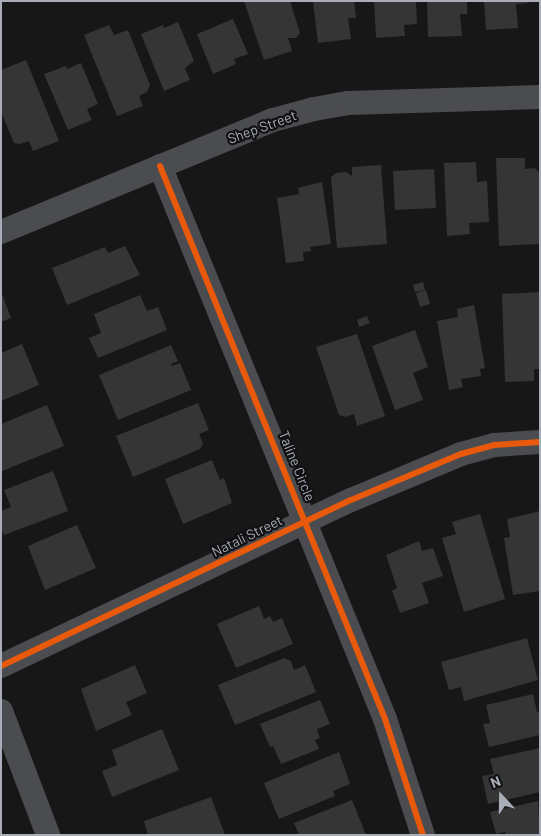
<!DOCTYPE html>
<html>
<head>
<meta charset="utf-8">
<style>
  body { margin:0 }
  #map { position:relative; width:541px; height:836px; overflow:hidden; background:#171717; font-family:Barlow,sans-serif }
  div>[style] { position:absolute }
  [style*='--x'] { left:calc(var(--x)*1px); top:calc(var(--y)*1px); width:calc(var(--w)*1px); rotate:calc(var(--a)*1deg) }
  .building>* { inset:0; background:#353536 }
  .minor>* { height:24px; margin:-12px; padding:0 12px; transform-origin:12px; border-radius:12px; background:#4b4c50 }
  .cycleway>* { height:6px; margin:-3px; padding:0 3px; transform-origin:3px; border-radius:3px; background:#e8590c }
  span { translate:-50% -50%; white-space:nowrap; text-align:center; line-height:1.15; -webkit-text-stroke:4.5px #111113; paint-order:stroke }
  .street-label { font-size:14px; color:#a8adb8 }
  .frame { position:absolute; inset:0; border:2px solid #a8adb8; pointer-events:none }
  .north { position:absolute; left:476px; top:771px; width:50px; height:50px; -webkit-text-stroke:4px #111113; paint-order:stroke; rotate:339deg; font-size:14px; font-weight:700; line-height:20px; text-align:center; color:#a8adb8 }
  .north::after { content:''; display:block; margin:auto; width:18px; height:22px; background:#a8adb8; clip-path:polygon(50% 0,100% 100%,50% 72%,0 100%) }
</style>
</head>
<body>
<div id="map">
  <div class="building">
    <i style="clip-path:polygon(244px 1px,290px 1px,300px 33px,296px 38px,288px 38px,292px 51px,264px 60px)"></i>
    <i style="clip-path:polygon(313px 1px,354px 1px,356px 18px,348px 18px,351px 39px,318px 43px)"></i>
    <i style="clip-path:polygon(374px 1px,416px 1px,417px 24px,404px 25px,405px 36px,376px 38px)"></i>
    <i style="clip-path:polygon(427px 1px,467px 1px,467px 14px,460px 14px,462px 36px,428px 37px)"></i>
    <i style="clip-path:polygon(484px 1px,528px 1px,528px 3px,516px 4px,518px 28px,486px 30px)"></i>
    <i style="clip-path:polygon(233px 19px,248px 54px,234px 59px,236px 64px,213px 74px,197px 34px)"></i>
    <i style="clip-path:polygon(178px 22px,194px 61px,185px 68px,190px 80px,164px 91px,141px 34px,163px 25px,164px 28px)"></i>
    <i style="clip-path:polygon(109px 25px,114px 35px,128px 30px,150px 85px,147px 92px,139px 96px,143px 106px,117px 116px,84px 35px)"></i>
    <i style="clip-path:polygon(26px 60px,59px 141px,33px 151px,29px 141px,20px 144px,14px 143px,1px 112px,1px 70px)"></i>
    <i style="clip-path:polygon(81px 63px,98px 104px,87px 109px,92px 120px,68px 130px,44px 74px,66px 66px,67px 69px)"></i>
    <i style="clip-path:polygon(496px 158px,525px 158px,525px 169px,535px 168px,539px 173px,540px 244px,499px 246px)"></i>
    <i style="clip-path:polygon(476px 162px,477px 182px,487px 181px,489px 222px,469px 223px,470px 234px,447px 236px,444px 163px)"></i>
    <i style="clip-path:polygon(381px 165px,387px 244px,337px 248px,331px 177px,336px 173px,346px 172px,352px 176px,352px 167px)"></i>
    <i style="clip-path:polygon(434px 169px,436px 208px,395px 210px,393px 171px)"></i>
    <i style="clip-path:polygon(322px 182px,331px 244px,310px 247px,311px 251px,303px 252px,304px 261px,286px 263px,277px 198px,299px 194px,298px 188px)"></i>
    <i style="clip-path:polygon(125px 246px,140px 275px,67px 305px,52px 268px,105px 247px,108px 253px)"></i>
    <i style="clip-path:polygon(423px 282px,425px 290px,415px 292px,413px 285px)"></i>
    <i style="clip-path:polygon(426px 290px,430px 304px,420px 307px,416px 293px)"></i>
    <i style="clip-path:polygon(1px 291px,11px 318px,1px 322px)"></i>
    <i style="clip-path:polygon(540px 292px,540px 369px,534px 369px,534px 381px,505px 382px,502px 294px)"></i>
    <i style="clip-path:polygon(140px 295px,147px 311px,158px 307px,167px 330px,98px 358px,89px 338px,101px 333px,94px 314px)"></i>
    <i style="clip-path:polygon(474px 305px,485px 368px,480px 369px,481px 376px,461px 379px,463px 387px,449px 390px,437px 321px,458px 317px,457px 309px)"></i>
    <i style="clip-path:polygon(367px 316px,370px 323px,359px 327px,357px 320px)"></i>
    <i style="clip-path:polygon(415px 330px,428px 367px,413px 373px,423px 400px,395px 410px,372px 346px)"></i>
    <i style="clip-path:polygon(357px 334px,385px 416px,357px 426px,354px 414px,345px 417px,339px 415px,316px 347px)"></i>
    <i style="clip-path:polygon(22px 344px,39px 385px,1px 401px,1px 353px)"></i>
    <i style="clip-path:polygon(171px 345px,178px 361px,171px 364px,172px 366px,180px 363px,191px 390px,118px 420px,99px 375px)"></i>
    <i style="clip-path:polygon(198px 403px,209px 430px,199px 434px,203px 444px,200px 449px,133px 477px,116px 436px)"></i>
    <i style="clip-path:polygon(47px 405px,64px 446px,2px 471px,1px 424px)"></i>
    <i style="clip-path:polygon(212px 460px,220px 480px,224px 478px,232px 503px,183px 524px,165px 479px)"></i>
    <i style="clip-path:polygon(53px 471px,68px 511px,4px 535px,1px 528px,1px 511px,11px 507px,4px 490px)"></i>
    <i style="clip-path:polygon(540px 511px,540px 591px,513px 595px,504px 538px,510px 537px,507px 519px)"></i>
    <i style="clip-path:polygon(480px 514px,505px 599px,464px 612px,442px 538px,456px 534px,452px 522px)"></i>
    <i style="clip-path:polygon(77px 525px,96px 568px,45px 590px,28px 546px)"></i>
    <i style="clip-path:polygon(419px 541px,422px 551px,433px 548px,443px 576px,422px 583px,429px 603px,400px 613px,392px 591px,397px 588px,386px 555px)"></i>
    <i style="clip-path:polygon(259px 606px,264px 619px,270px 616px,273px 622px,282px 618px,293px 644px,236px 668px,217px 624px)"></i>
    <i style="clip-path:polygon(527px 638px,538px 680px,464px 701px,461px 687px,449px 690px,441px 662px)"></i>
    <i style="clip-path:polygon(284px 658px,291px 661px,294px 670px,305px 665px,316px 692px,235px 725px,218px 685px)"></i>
    <i style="clip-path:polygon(135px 665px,147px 693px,126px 702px,132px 715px,96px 731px,81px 689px)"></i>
    <i style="clip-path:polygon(533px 694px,537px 712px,540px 712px,540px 735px,489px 747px,483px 724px,490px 723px,486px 705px)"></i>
    <i style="clip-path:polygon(320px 700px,330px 724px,317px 729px,320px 738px,315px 740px,319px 749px,281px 764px,273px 746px,270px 747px,260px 724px)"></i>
    <i style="clip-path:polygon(162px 729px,179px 770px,112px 797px,102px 771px,117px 765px,112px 750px)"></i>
    <i style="clip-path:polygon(540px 748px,540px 792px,488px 804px,482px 776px,494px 774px,490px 759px)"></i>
    <i style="clip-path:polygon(339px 752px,350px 784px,333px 791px,335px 796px,279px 819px,264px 783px)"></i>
    <i style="clip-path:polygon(211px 797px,225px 835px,148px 835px,144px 821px)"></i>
    <i style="clip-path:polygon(352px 800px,366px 835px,299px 835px,294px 823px)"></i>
    <i style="clip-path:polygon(538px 801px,540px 835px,506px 835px,505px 832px,496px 834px,490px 812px)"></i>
  </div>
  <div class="minor">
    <i style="--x:160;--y:166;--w:597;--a:67.86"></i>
    <i style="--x:385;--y:719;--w:122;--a:71.9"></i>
    <i style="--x:1;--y:232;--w:294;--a:-22.4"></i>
    <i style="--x:273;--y:120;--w:42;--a:-15"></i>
    <i style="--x:314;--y:109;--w:35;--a:-10"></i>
    <i style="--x:348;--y:103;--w:192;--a:-1.8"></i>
    <i style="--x:1;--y:666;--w:387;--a:-25.4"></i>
    <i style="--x:351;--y:500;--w:119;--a:-22.7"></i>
    <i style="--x:461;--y:454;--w:34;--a:-15"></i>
    <i style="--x:494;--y:445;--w:46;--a:-3.7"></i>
    <i style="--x:1;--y:711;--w:133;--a:69.2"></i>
  </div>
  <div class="cycleway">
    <i style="--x:160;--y:166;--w:597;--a:67.86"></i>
    <i style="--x:385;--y:719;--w:122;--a:71.9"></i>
    <i style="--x:1;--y:666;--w:387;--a:-25.4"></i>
    <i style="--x:351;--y:500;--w:119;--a:-22.7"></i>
    <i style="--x:461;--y:454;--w:34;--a:-15"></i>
    <i style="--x:494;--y:445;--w:46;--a:-3.7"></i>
  </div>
  <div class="street-label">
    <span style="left:262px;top:127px;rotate:-20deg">Shep Street</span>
    <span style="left:297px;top:466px;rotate:68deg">Taline Circle</span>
    <span style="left:247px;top:536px;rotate:-26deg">Natali Street</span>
  </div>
  <div class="frame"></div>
  <div class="north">N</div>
</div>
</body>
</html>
